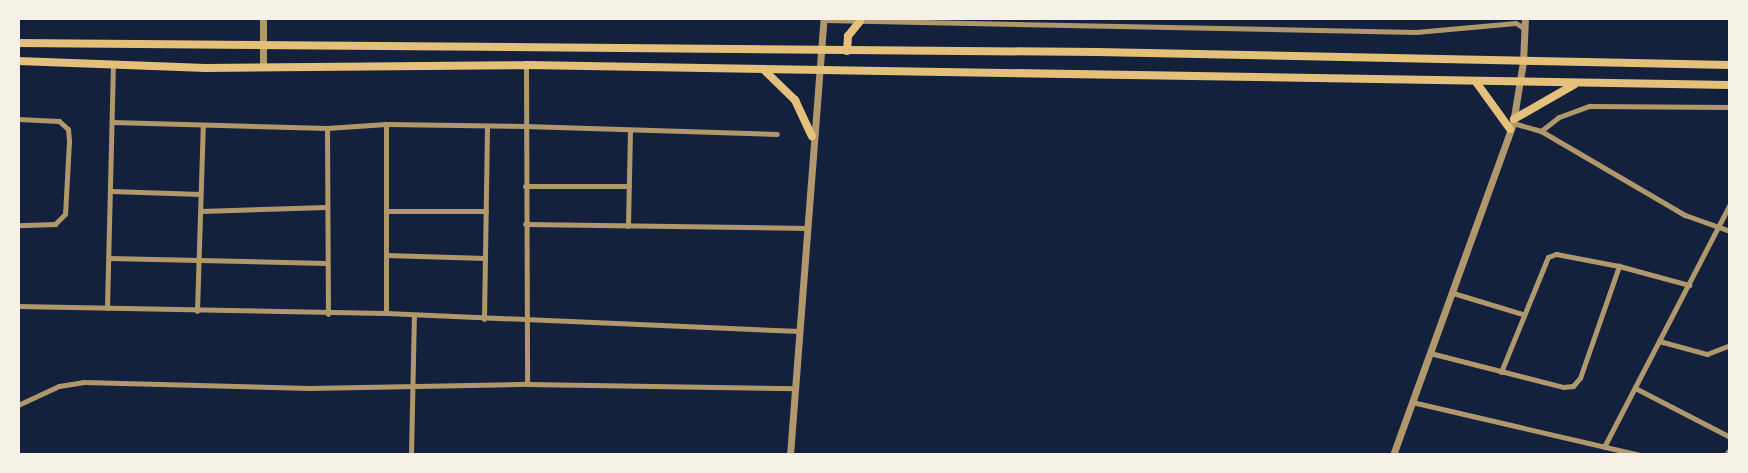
<!DOCTYPE html>
<html>
<head>
<meta charset="utf-8">
<style>
  body { margin:0 }
  #map { position:relative; width:1748px; height:473px; overflow:hidden; background:#14213d; font-family:Karla,sans-serif }
  div>[style] { position:absolute }
  [style*='--x'] { left:calc(var(--x)*1px); top:calc(var(--y)*1px); width:calc(var(--w)*1px); rotate:calc(var(--a)*1deg) }
  .minor>* { height:5px; margin:-2.5px; padding:0 2.5px; transform-origin:2.5px; border-radius:2.5px; background:#b1986c }
  .tertiary>* { height:7px; margin:-3.5px; padding:0 3.5px; transform-origin:3.5px; border-radius:3.5px; background:#b1986c }
  .primary>* { height:8px; margin:-4px; padding:0 4px; transform-origin:4px; border-radius:4px; background:#e5c07b }
  span { translate:-50% -50%; white-space:nowrap; text-align:center; line-height:1.15; -webkit-text-stroke:4.5px #f6f1e7; paint-order:stroke }
  .frame { position:absolute; inset:0; border:20px solid #f6f1e7; pointer-events:none }
</style>
</head>
<body>
<div id="map">
  <div class="minor">
    <i style="--x:824;--y:20;--w:592;--a:1.16"></i>
    <i style="--x:1416;--y:32;--w:100;--a:-5.1"></i>
    <i style="--x:1516;--y:23;--w:7;--a:34"></i>
    <i style="--x:526;--y:65;--w:319;--a:89.8"></i>
    <i style="--x:527;--y:384;--w:269;--a:0.9"></i>
    <i style="--x:18;--y:119;--w:41;--a:2.8"></i>
    <i style="--x:59;--y:121;--w:12;--a:42"></i>
    <i style="--x:68;--y:129;--w:12;--a:85"></i>
    <i style="--x:69;--y:141;--w:73;--a:93.1"></i>
    <i style="--x:65;--y:214;--w:14;--a:135"></i>
    <i style="--x:55;--y:224;--w:37;--a:178"></i>
    <i style="--x:112;--y:122;--w:215;--a:1.6"></i>
    <i style="--x:327;--y:128;--w:59;--a:-3.9"></i>
    <i style="--x:386;--y:124;--w:139;--a:0.8"></i>
    <i style="--x:525;--y:126;--w:252;--a:1.8"></i>
    <i style="--x:1513;--y:123;--w:29;--a:16"></i>
    <i style="--x:1541;--y:131;--w:167;--a:30.3"></i>
    <i style="--x:1685;--y:215;--w:48;--a:19.6"></i>
    <i style="--x:386;--y:124;--w:189;--a:90"></i>
    <i style="--x:327;--y:128;--w:186;--a:89.7"></i>
    <i style="--x:1541;--y:131;--w:23;--a:-38"></i>
    <i style="--x:1559;--y:117;--w:33;--a:-20"></i>
    <i style="--x:1590;--y:106;--w:140;--a:0.4"></i>
    <i style="--x:525;--y:186;--w:104;--a:0"></i>
    <i style="--x:111;--y:191;--w:89;--a:1.9"></i>
    <i style="--x:201;--y:211;--w:125;--a:-1.8"></i>
    <i style="--x:386;--y:211;--w:100;--a:0"></i>
    <i style="--x:525;--y:224;--w:282;--a:0.8"></i>
    <i style="--x:628;--y:226;--w:96;--a:-88.8"></i>
    <i style="--x:386;--y:255;--w:99;--a:1.7"></i>
    <i style="--x:109;--y:258;--w:217;--a:1.3"></i>
    <i style="--x:1453;--y:293;--w:72;--a:16.9"></i>
    <i style="--x:18;--y:306;--w:368;--a:1.1"></i>
    <i style="--x:386;--y:313;--w:414;--a:2.5"></i>
    <i style="--x:107;--y:308;--w:243;--a:-88.6"></i>
    <i style="--x:197;--y:311;--w:186;--a:-88.2"></i>
    <i style="--x:484;--y:319;--w:192;--a:-89.1"></i>
    <i style="--x:1659;--y:341;--w:50;--a:15.2"></i>
    <i style="--x:1707;--y:354;--w:25;--a:-21"></i>
    <i style="--x:1430;--y:353;--w:137;--a:14.3"></i>
    <i style="--x:1563;--y:387;--w:10;--a:-6"></i>
    <i style="--x:1573;--y:386;--w:11;--a:-49"></i>
    <i style="--x:1580;--y:378;--w:119;--a:-70.8"></i>
    <i style="--x:1501;--y:372;--w:124;--a:-67.8"></i>
    <i style="--x:1548;--y:257;--w:9;--a:-21"></i>
    <i style="--x:1556;--y:254;--w:64;--a:10.8"></i>
    <i style="--x:1619;--y:266;--w:73;--a:15.2"></i>
    <i style="--x:1635;--y:388;--w:107;--a:27.3"></i>
    <i style="--x:1412;--y:402;--w:233;--a:13.1"></i>
    <i style="--x:18;--y:405;--w:45;--a:-24.9"></i>
    <i style="--x:59;--y:386;--w:24;--a:-9"></i>
    <i style="--x:83;--y:382;--w:226;--a:1.5"></i>
    <i style="--x:309;--y:388;--w:218;--a:-1.1"></i>
    <i style="--x:1604;--y:447;--w:274;--a:-62.6"></i>
    <i style="--x:411;--y:455;--w:140;--a:-88.8"></i>
    <i style="--x:1726;--y:455;--w:7;--a:-56"></i>
  </div>
  <div class="tertiary">
    <i style="--x:263;--y:67;--w:49;--a:-90"></i>
    <i style="--x:790;--y:455;--w:438;--a:-85.6"></i>
    <i style="--x:1393;--y:455;--w:353;--a:-70.1"></i>
    <i style="--x:1513;--y:123;--w:62;--a:-80.7"></i>
    <i style="--x:1523;--y:62;--w:44;--a:-87.4"></i>
  </div>
  <div class="primary">
    <i style="--x:18;--y:43;--w:1079;--a:0.48"></i>
    <i style="--x:1097;--y:52;--w:633;--a:1.18"></i>
    <i style="--x:847;--y:51;--w:15;--a:-86"></i>
    <i style="--x:848;--y:36;--w:19;--a:-51"></i>
    <i style="--x:18;--y:61;--w:188;--a:2.1"></i>
    <i style="--x:206;--y:68;--w:320;--a:-0.5"></i>
    <i style="--x:526;--y:65;--w:1204;--a:0.95"></i>
    <i style="--x:763;--y:69;--w:45;--a:44.1"></i>
    <i style="--x:795;--y:100;--w:40;--a:65"></i>
    <i style="--x:1476;--y:82;--w:58;--a:54.1"></i>
    <i style="--x:1514;--y:119;--w:70;--a:-29.8"></i>
  </div>
  <div class="frame"></div>
</div>
</body>
</html>
